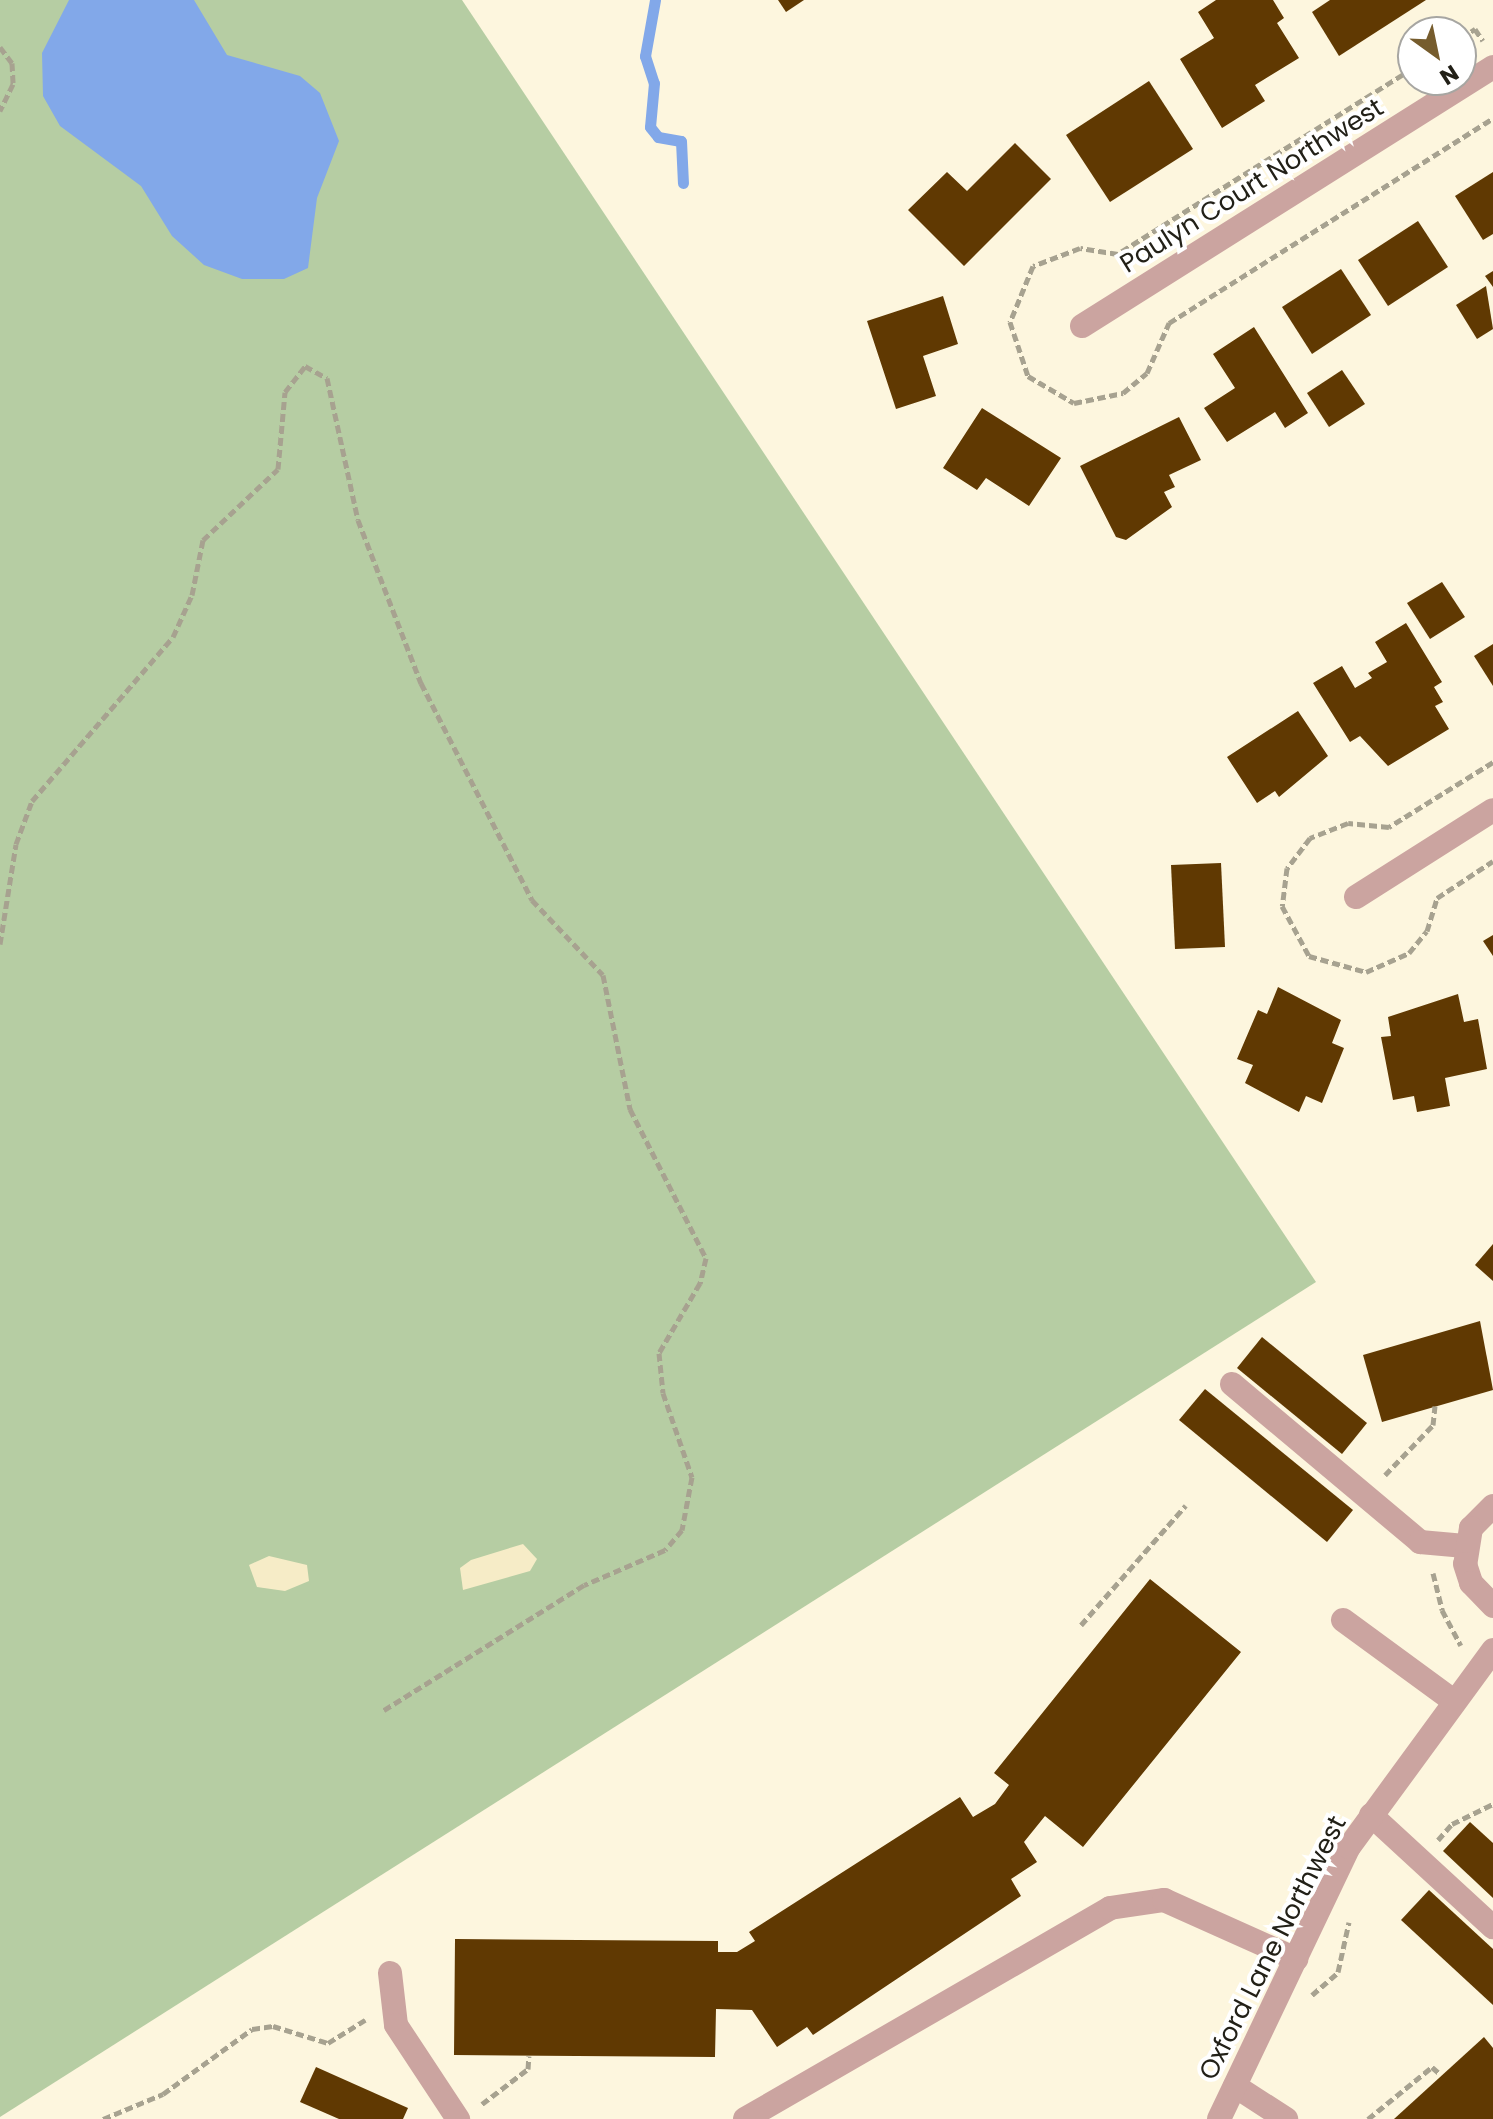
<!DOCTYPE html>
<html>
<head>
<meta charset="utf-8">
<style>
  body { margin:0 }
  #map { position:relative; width:1493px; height:2119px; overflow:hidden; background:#fdf6de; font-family:Poppins,sans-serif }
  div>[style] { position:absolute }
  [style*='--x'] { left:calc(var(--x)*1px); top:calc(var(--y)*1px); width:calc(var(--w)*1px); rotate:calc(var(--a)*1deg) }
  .green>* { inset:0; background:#b6cda3 }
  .sand>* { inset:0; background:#f6ecc7 }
  .water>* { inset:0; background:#82a8e9 }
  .stream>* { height:11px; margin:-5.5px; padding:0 5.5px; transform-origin:5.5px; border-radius:5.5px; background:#82a8e9 }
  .building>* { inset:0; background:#603902 }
  .path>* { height:5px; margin-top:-2.5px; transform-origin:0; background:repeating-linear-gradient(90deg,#a7a290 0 8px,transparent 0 12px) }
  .minor>* { height:24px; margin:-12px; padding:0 12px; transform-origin:12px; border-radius:12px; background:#cba4a0 }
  span { translate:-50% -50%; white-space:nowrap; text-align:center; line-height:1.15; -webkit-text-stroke:8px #fff; paint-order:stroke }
  .street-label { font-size:26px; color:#222017 }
  .north { position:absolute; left:1397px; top:16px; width:80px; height:80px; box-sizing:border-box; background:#fff; border:2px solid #a7a6a2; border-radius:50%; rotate:147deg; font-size:22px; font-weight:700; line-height:32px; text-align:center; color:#222017 }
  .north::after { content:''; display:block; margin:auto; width:28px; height:36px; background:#765c2d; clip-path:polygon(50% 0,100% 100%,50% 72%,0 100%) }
</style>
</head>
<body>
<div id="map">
  <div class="green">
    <i style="clip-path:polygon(0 0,462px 0,1316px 1282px,0 2117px)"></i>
  </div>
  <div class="sand">
    <i style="clip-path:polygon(523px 1544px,537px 1559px,530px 1571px,463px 1590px,460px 1568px,471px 1560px)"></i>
    <i style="clip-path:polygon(269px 1556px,307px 1565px,309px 1581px,285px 1591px,257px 1587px,249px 1565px)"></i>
  </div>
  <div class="water">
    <i style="clip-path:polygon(69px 0,194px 0,227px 55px,300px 76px,320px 93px,339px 141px,317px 198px,308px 268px,284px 279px,242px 279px,204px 265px,172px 236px,141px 186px,60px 126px,43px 96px,42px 53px)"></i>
  </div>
  <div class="stream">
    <i style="--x:655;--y:0;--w:57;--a:100.1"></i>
    <i style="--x:645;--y:56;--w:28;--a:72"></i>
    <i style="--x:654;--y:83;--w:44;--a:95.2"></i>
    <i style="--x:650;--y:127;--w:13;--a:51"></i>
    <i style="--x:658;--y:137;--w:23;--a:10"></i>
    <i style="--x:681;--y:141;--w:42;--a:87.3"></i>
  </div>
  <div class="building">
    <i style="clip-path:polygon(778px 0,804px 0,786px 12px)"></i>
    <i style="clip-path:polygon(1216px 0,1273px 0,1284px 18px,1277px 23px,1299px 58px,1255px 85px,1265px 101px,1222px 128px,1180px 59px,1214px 38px,1198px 12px)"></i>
    <i style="clip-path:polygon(1330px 0,1426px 0,1339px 56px,1312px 12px)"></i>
    <i style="clip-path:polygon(1149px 81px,1193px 149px,1110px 202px,1066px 135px)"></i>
    <i style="clip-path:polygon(1015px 143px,1051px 179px,964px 266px,908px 210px,947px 172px,967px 191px)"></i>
    <i style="clip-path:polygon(1493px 172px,1493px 234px,1483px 240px,1455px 196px)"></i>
    <i style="clip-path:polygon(1418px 221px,1448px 267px,1388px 306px,1358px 260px)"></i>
    <i style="clip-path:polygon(1341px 269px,1371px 315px,1312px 354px,1282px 307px)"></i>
    <i style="clip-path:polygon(1493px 271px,1493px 287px,1485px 276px)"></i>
    <i style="clip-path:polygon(1486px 286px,1493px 329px,1477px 339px,1456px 305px)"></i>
    <i style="clip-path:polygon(943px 296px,958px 344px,923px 356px,936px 396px,896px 409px,867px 321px)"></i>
    <i style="clip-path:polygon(1254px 327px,1308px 413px,1285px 428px,1275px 412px,1227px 442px,1204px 408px,1235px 388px,1213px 354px)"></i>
    <i style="clip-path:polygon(1342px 370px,1365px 404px,1329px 427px,1307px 393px)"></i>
    <i style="clip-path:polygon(982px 408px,1061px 458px,1029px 506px,986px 478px,977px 490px,943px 468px)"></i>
    <i style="clip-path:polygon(1179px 417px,1201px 460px,1169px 475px,1175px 487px,1164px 492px,1172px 507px,1126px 540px,1116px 537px,1080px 466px)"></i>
    <i style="clip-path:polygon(1442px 582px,1465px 617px,1430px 639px,1407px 603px)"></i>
    <i style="clip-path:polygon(1406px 623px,1442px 682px,1434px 687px,1443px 702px,1435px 706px,1449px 729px,1388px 766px,1360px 736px,1350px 742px,1313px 683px,1342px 666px,1355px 688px,1372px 678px,1368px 673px,1387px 662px,1375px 642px)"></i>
    <i style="clip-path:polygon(1493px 644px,1493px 686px,1474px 656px)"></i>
    <i style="clip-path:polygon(1298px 711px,1328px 756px,1279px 797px,1275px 791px,1257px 803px,1227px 757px)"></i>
    <i style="clip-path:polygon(1221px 863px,1225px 947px,1175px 949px,1171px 865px)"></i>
    <i style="clip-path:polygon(1493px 935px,1493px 956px,1483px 941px)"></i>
    <i style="clip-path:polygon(1278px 987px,1341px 1020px,1332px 1043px,1344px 1048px,1322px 1103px,1306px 1096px,1299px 1112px,1245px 1083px,1253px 1065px,1237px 1059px,1258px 1010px,1267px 1014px)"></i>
    <i style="clip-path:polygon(1458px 994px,1464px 1022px,1478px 1019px,1487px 1069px,1445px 1078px,1450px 1106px,1417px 1112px,1414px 1096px,1393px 1100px,1381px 1037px,1391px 1036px,1388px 1017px)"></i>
    <i style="clip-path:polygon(1493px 1244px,1493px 1281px,1475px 1265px)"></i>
    <i style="clip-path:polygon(1480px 1321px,1493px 1390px,1382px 1422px,1363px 1355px)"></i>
    <i style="clip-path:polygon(1262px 1337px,1367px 1423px,1342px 1454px,1237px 1368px)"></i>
    <i style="clip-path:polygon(1205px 1389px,1353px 1510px,1327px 1542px,1179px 1420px)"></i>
    <i style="clip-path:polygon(1150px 1579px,1241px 1652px,1083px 1847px,1045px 1816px,1024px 1842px,1037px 1862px,1011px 1879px,1021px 1896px,813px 2035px,807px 2027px,777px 2047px,752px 2010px,716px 2009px,715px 2057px,454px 2055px,455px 1939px,718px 1941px,718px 1952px,737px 1952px,755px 1941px,749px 1932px,960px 1797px,973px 1817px,995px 1804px,1009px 1785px,994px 1773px)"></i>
    <i style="clip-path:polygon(1470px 1822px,1493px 1843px,1493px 1898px,1443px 1851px)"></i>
    <i style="clip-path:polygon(1429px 1890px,1493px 1949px,1493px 2005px,1401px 1920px)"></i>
    <i style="clip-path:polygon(1484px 2037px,1493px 2048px,1493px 2119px,1394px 2119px)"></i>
    <i style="clip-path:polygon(316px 2067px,408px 2108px,403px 2119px,339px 2119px,300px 2102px)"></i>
  </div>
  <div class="path">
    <i style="--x:1461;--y:38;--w:17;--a:-33"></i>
    <i style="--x:1475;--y:29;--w:14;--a:56"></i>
    <i style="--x:0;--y:47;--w:20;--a:53"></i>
    <i style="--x:12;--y:63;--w:21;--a:87"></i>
    <i style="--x:13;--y:84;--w:30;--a:116"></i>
    <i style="--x:1413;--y:68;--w:349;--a:147.8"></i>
    <i style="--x:1118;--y:254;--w:38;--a:-171"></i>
    <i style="--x:1080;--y:248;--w:50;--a:159"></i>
    <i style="--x:1033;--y:266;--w:61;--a:112.3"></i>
    <i style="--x:1010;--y:322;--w:57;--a:71.6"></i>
    <i style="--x:1028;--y:376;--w:53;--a:30.4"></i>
    <i style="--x:1074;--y:403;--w:50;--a:-11.5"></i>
    <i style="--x:1123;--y:393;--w:31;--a:-40"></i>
    <i style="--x:1147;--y:373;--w:55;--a:-66.3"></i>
    <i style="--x:1169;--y:323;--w:383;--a:-32.3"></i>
    <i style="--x:1493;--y:762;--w:123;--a:148"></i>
    <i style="--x:1389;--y:827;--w:41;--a:-174.4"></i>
    <i style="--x:1348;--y:823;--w:41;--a:158.5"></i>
    <i style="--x:1310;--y:838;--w:38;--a:127"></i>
    <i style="--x:1287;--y:868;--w:38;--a:97"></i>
    <i style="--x:1282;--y:906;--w:57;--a:61.6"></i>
    <i style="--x:1309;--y:956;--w:59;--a:15.7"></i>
    <i style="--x:1366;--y:972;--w:47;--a:-23.8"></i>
    <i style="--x:1409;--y:953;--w:28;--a:-51"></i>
    <i style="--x:1427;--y:931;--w:34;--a:-73"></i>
    <i style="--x:1437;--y:898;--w:67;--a:-33.5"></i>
    <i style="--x:0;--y:944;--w:101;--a:-80.9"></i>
    <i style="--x:16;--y:844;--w:46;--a:-69.6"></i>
    <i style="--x:32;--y:801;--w:216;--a:-49.3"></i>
    <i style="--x:173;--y:637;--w:46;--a:-65.7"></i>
    <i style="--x:192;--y:595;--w:56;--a:-78.7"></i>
    <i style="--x:203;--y:540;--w:103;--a:-43.4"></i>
    <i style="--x:278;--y:469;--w:77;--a:-84.8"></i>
    <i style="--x:285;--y:392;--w:33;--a:-52"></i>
    <i style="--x:305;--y:366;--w:25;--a:29"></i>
    <i style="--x:327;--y:378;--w:145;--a:77.7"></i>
    <i style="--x:358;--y:520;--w:175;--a:68.9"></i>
    <i style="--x:421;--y:683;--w:244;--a:62.9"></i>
    <i style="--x:532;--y:900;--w:103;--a:46.6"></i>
    <i style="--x:603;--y:975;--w:137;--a:78.6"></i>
    <i style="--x:630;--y:1109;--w:167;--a:63"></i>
    <i style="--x:706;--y:1258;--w:26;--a:103"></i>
    <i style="--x:700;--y:1283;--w:81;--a:120.4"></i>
    <i style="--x:659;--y:1353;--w:40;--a:84.3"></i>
    <i style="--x:663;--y:1393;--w:89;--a:71"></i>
    <i style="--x:692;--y:1477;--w:54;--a:100.7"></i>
    <i style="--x:682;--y:1530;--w:26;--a:130"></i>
    <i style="--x:665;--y:1550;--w:88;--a:156.6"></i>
    <i style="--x:584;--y:1585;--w:236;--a:148"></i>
    <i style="--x:1385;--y:1475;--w:69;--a:-46.2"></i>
    <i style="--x:1433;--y:1425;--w:19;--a:-84"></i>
    <i style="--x:1433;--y:1573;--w:38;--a:76"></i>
    <i style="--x:1442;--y:1610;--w:40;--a:62"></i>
    <i style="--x:1081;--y:1625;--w:159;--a:-48.8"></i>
    <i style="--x:1438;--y:1840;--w:21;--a:-49"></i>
    <i style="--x:1452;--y:1824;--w:46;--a:-26"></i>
    <i style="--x:1312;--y:1995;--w:35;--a:-41"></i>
    <i style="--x:1338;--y:1972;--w:51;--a:-77.6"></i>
    <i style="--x:482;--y:2104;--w:58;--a:-37.3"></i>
    <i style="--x:528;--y:2069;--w:13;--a:-86"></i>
    <i style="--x:103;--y:2119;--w:65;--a:-22.6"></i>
    <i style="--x:163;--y:2094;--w:110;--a:-36.1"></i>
    <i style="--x:252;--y:2029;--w:21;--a:-8"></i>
    <i style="--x:273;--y:2026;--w:58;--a:17.2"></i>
    <i style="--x:328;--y:2043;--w:44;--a:-31.9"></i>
    <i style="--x:1368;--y:2119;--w:82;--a:-39.1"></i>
    <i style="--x:1432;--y:2067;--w:11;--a:41"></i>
  </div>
  <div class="minor">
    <i style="--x:1082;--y:326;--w:486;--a:-32.2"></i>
    <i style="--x:1356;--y:897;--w:162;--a:-32.4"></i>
    <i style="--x:1232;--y:1384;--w:246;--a:40"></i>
    <i style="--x:1420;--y:1542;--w:45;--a:5.1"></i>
    <i style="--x:1493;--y:1506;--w:31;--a:135"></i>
    <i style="--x:1471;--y:1528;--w:36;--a:99"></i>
    <i style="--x:1465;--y:1564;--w:20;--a:72"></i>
    <i style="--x:1471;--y:1583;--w:32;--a:46"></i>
    <i style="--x:1343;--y:1620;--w:134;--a:36.2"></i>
    <i style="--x:1371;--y:1815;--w:166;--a:42.6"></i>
    <i style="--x:390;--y:1973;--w:52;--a:83.4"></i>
    <i style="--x:396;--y:2025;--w:113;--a:56.6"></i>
    <i style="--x:1235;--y:2086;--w:61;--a:32.9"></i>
    <i style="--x:745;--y:2119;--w:422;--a:-30"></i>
    <i style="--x:1110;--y:1908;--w:55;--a:-8.4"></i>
    <i style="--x:1164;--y:1900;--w:145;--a:24.1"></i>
    <i style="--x:1219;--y:2119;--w:301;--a:-64.5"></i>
    <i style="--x:1349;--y:1847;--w:244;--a:-53.8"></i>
  </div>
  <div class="street-label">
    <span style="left:1252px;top:186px;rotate:-32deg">Paulyn Court Northwest</span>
    <span style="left:1273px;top:1948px;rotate:-63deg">Oxford Lane Northwest</span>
  </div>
  <div class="north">N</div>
</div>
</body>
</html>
